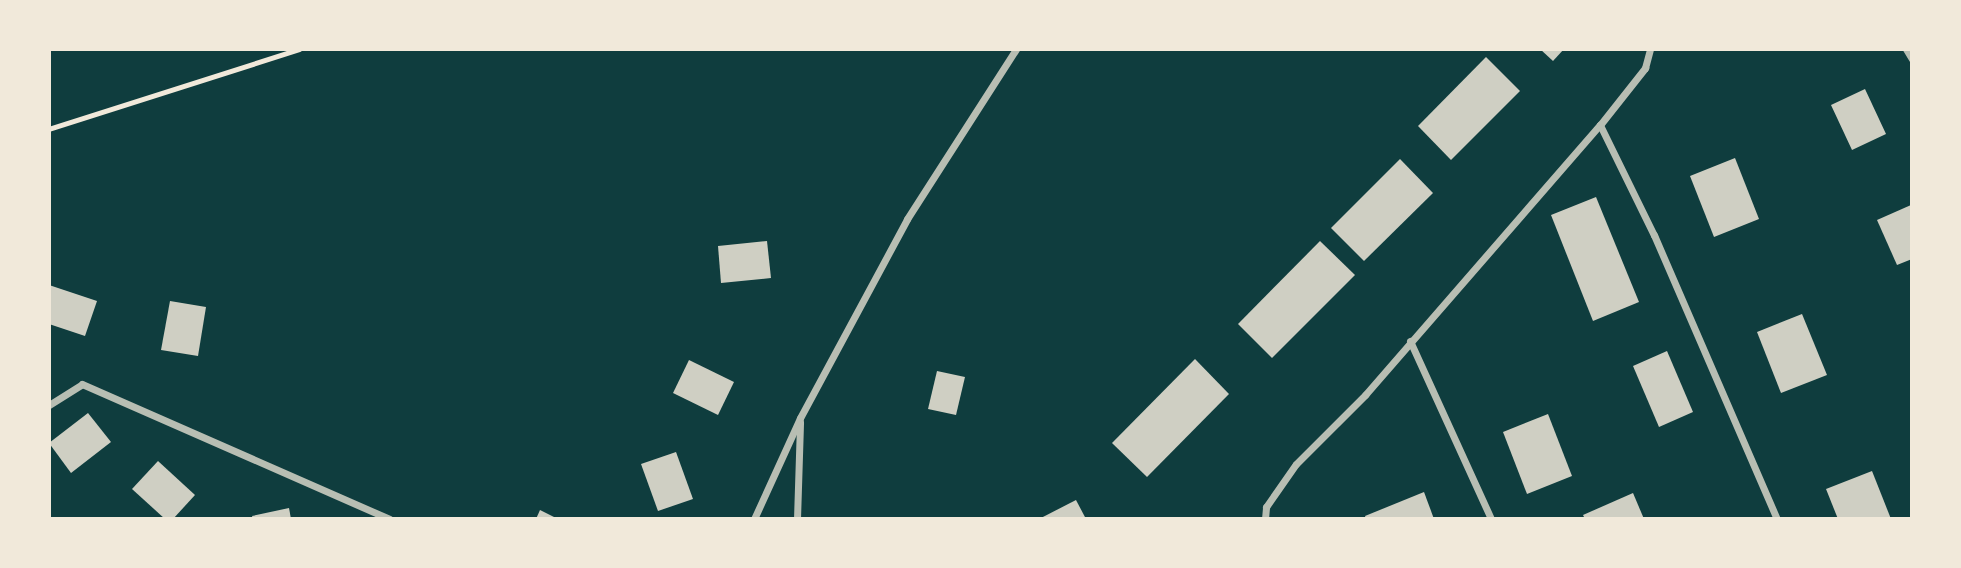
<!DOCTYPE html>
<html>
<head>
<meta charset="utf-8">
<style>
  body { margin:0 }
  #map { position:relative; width:1961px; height:568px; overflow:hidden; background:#0f3d3e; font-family:"Golos Text",sans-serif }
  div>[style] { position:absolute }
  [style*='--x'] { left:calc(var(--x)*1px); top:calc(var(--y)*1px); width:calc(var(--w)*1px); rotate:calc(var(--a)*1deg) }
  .building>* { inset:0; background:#cfcfc3 }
  .path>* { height:4.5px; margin:-2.25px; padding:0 2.25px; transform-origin:2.25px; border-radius:2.25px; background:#f1e9da }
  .minor>* { height:7px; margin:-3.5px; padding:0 3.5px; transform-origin:3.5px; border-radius:3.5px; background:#b8beb3 }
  span { translate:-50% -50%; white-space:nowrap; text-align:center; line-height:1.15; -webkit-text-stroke:7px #f1e9da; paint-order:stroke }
  .frame { position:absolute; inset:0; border:51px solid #f1e9da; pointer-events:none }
</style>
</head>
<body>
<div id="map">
  <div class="building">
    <i style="clip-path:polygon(1540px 49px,1564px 49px,1553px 61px)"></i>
    <i style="clip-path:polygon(1486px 57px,1520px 91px,1451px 160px,1418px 126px)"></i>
    <i style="clip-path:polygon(1865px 89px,1886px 134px,1852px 150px,1831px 105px)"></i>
    <i style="clip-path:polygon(1735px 158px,1759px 219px,1714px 237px,1690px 176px)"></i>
    <i style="clip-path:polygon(1400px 159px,1433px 193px,1364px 261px,1331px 228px)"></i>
    <i style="clip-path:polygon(1596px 197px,1639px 302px,1593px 321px,1551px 215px)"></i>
    <i style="clip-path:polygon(1911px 205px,1912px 259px,1897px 265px,1877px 220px)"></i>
    <i style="clip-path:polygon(767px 241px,771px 278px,721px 283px,718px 246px)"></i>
    <i style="clip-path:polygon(1320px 241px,1355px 275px,1272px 358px,1238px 324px)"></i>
    <i style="clip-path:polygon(49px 285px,97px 301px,85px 336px,49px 324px)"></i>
    <i style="clip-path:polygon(170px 301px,206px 307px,198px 356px,161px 350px)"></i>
    <i style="clip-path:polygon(1802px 314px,1827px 375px,1781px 393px,1757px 332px)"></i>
    <i style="clip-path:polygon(1667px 351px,1693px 412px,1659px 427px,1633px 366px)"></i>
    <i style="clip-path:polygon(1195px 359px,1229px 394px,1147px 477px,1112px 443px)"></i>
    <i style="clip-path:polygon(689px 360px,734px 382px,718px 415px,673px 393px)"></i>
    <i style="clip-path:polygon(937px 371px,965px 377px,956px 415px,928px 409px)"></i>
    <i style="clip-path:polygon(88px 413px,111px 442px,71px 473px,49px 443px)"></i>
    <i style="clip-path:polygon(1548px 414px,1572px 476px,1527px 494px,1503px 432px)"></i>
    <i style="clip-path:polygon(676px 452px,693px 499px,658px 511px,641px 464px)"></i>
    <i style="clip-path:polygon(158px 461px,195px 495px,173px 519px,165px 519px,132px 489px)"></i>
    <i style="clip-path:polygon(1872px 471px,1891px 519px,1838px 519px,1826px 489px)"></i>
    <i style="clip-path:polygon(1424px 492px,1434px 519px,1366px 519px,1365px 516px)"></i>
    <i style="clip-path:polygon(1633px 493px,1644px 519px,1585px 519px,1583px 515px)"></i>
    <i style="clip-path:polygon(1076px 500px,1086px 519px,1039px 519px)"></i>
    <i style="clip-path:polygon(289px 508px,291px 519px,253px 519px,252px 516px)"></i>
    <i style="clip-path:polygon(540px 510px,558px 519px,536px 519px)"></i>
  </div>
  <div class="path">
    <i style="--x:49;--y:129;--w:262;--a:-17.7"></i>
  </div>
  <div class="minor">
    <i style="--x:1906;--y:49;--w:12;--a:59"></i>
    <i style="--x:1600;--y:125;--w:123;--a:63.9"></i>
    <i style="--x:1654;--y:235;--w:309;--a:66.6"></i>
    <i style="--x:1410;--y:341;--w:196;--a:65.5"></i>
    <i style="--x:49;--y:405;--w:39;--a:-32"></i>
    <i style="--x:82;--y:384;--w:336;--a:23.7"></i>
    <i style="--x:754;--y:519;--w:111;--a:-65.5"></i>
    <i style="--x:800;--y:418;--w:226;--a:-61.7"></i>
    <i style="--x:907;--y:219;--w:202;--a:-57.3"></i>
    <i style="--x:797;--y:519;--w:97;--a:-88.2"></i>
    <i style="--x:1265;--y:519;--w:12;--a:-85"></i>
    <i style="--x:1266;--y:507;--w:52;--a:-55.1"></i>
    <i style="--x:1296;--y:464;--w:98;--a:-45"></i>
    <i style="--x:1365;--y:395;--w:358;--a:-49"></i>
    <i style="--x:1600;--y:125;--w:73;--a:-51.7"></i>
    <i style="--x:1645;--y:68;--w:20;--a:-75"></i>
  </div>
  <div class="frame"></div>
</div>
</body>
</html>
